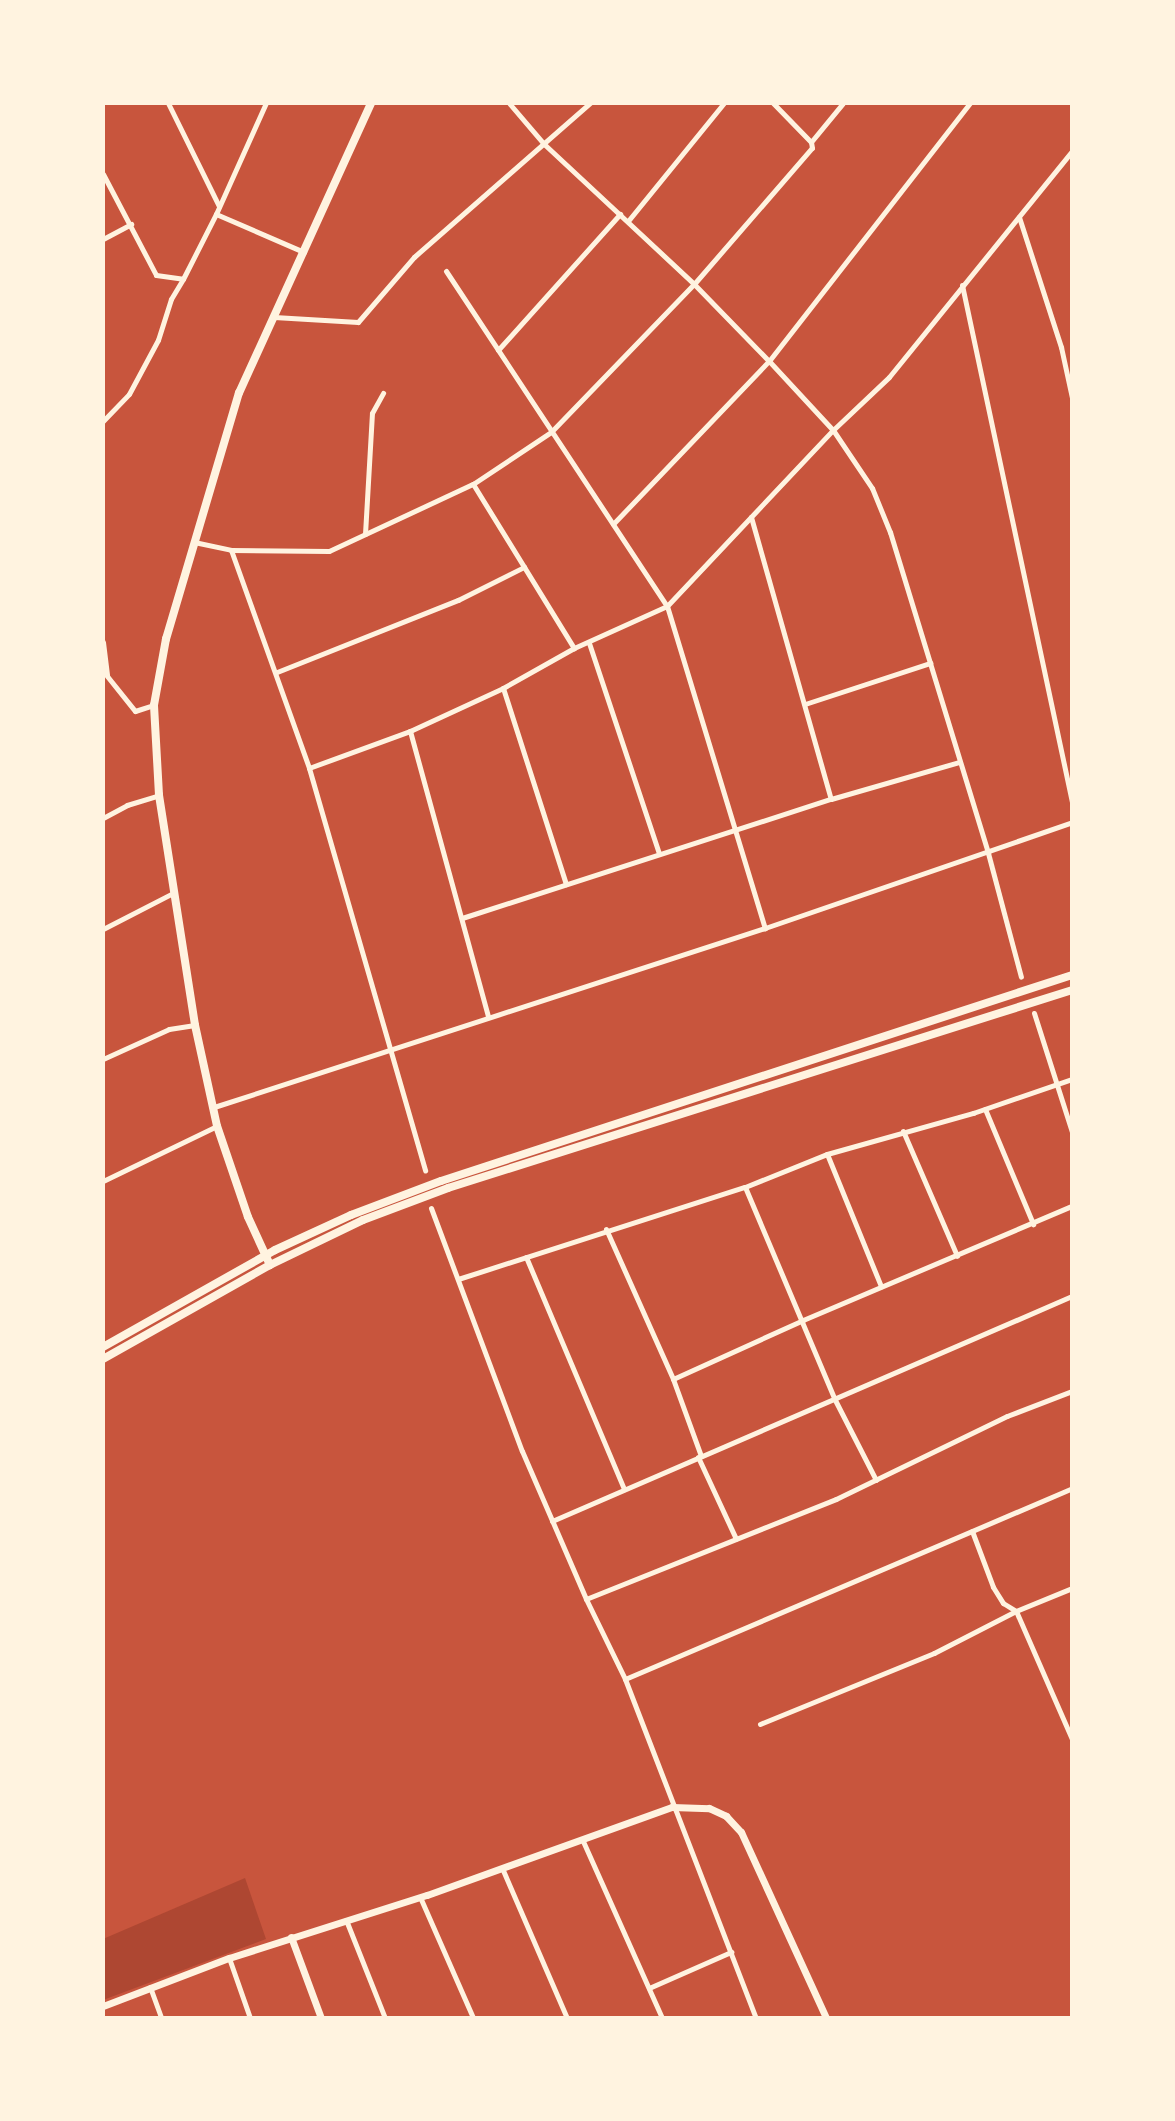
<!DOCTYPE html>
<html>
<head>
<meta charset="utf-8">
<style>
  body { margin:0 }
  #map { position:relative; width:1175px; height:2121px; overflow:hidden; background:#c8553d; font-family:Arial,sans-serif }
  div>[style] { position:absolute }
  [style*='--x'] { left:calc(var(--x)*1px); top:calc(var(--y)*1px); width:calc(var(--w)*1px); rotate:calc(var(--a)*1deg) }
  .green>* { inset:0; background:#ae4732 }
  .minor>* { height:5px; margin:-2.5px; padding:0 2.5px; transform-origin:2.5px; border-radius:2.5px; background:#fff3e0 }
  .tertiary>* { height:7px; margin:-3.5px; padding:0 3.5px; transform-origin:3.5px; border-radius:3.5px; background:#fff3e0 }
  .secondary>* { height:8px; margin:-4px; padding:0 4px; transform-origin:4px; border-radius:4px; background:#fff3e0 }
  span { translate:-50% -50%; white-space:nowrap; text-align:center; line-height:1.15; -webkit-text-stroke:7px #fff3e0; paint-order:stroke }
  .frame { position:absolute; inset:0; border:105px solid #fff3e0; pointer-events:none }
</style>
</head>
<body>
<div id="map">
  <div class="green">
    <i style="clip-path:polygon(245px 1878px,266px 1939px,103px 2000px,103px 1939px)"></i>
  </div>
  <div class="minor">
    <i style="--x:168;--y:103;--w:115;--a:63.7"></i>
    <i style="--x:509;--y:103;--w:54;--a:49.5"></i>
    <i style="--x:544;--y:144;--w:205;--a:43"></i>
    <i style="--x:694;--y:284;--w:107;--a:45.8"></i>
    <i style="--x:769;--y:361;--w:94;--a:47.2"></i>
    <i style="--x:833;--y:430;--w:70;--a:56.1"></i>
    <i style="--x:872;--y:488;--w:48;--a:67.8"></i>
    <i style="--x:890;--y:532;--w:137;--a:73"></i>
    <i style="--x:930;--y:663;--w:199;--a:73"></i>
    <i style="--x:988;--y:853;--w:128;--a:75.1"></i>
    <i style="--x:773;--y:103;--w:54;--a:45.7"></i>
    <i style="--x:103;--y:174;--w:114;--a:62.3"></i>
    <i style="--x:156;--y:275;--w:27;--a:8"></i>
    <i style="--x:183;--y:279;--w:73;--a:-63.1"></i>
    <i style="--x:216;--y:214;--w:96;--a:23.4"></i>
    <i style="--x:216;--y:214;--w:122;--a:-65.8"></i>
    <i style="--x:1019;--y:217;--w:137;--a:72.1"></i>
    <i style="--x:1061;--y:347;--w:52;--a:77.8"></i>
    <i style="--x:628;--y:221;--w:152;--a:-50.9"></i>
    <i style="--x:103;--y:239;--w:32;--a:-28"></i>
    <i style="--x:446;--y:271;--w:401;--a:56.6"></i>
    <i style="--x:667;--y:606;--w:337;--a:73.1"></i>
    <i style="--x:962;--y:285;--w:529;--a:77.99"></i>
    <i style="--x:274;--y:317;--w:84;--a:3.4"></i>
    <i style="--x:358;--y:322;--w:86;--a:-49.3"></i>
    <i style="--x:414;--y:257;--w:234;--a:-41.2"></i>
    <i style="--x:498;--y:350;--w:183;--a:-48.1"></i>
    <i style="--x:103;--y:421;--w:37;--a:-46"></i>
    <i style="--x:129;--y:394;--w:61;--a:-61.8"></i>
    <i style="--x:158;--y:340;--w:43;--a:-72.4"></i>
    <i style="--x:171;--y:299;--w:23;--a:-59"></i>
    <i style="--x:473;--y:484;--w:193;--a:58.4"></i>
    <i style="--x:751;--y:517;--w:293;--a:74.2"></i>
    <i style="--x:613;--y:524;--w:226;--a:-46.3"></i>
    <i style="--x:769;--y:361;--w:327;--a:-52.1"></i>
    <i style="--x:365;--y:534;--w:121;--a:-86.7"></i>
    <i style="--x:372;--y:413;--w:23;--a:-61"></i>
    <i style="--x:194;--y:542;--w:38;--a:12"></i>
    <i style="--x:231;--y:550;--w:98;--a:0.6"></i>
    <i style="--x:329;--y:551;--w:159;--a:-25"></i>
    <i style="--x:473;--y:484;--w:94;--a:-33.7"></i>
    <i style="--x:551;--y:432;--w:206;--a:-46"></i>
    <i style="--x:694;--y:284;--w:180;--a:-49.1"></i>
    <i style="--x:812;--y:148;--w:6;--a:-99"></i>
    <i style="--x:811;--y:142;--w:50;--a:-50.6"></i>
    <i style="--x:231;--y:550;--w:232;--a:70.3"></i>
    <i style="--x:309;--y:768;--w:419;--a:73.9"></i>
    <i style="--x:103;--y:642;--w:34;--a:83"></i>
    <i style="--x:107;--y:676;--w:45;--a:51.3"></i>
    <i style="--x:135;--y:711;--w:20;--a:-18"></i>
    <i style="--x:589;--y:643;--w:221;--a:71.6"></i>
    <i style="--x:277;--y:672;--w:195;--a:-21.7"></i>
    <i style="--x:458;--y:600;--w:74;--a:-26.6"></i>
    <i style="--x:503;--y:688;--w:206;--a:72.2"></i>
    <i style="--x:805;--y:704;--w:132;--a:-18.2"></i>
    <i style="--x:410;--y:731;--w:295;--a:74.7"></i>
    <i style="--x:309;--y:768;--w:108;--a:-20.1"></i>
    <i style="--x:410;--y:731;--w:102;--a:-24.8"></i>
    <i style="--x:503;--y:688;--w:81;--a:-29.4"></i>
    <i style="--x:574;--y:648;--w:102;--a:-24.3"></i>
    <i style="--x:667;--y:606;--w:242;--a:-46.7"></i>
    <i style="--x:833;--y:430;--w:77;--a:-43.4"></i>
    <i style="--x:889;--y:377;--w:291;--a:-51"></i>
    <i style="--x:103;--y:818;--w:27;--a:-28"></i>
    <i style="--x:127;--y:805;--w:34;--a:-17"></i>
    <i style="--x:462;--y:918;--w:388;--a:-17.9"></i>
    <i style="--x:831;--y:799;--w:133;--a:-16.1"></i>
    <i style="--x:103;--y:929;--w:79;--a:-27.2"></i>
    <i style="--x:1034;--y:1013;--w:125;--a:72.3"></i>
    <i style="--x:103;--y:1059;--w:72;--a:-24.4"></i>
    <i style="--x:169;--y:1029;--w:26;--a:-9"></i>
    <i style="--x:214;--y:1107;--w:579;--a:-18"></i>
    <i style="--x:765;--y:928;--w:325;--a:-19"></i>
    <i style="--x:985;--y:1109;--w:125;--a:67.3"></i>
    <i style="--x:903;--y:1131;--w:136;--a:66.6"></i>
    <i style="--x:827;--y:1154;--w:143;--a:67.8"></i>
    <i style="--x:103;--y:1181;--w:127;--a:-25.8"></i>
    <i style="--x:745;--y:1187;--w:229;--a:67.1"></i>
    <i style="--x:834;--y:1398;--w:92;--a:62.9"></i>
    <i style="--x:431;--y:1208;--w:259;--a:69.5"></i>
    <i style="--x:522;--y:1451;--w:161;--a:66.6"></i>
    <i style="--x:586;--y:1599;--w:89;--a:64"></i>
    <i style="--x:625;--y:1679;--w:363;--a:68.9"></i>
    <i style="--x:606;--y:1229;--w:164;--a:65.9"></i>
    <i style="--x:673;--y:1379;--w:82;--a:70"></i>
    <i style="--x:526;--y:1257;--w:252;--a:67.1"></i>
    <i style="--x:458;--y:1279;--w:301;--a:-17.8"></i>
    <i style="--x:745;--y:1187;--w:88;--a:-21.9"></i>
    <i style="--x:827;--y:1154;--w:152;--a:-15.7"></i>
    <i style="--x:973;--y:1113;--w:105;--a:-19"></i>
    <i style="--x:673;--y:1379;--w:143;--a:-24.4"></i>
    <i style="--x:803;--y:1320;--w:292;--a:-23"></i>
    <i style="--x:698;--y:1457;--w:90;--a:65.1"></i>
    <i style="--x:552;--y:1521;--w:567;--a:-23.4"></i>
    <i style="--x:972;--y:1531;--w:60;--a:69.4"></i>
    <i style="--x:993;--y:1587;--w:19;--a:58"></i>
    <i style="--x:1003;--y:1603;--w:15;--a:32"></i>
    <i style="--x:1016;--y:1611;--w:140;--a:66.4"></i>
    <i style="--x:586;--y:1599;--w:269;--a:-21.8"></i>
    <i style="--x:836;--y:1499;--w:190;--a:-25.9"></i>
    <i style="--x:1007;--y:1416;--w:70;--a:-21"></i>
    <i style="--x:625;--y:1679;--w:486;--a:-23.1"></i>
    <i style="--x:760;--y:1724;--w:188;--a:-22.2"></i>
    <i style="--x:934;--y:1653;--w:92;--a:-27.1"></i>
    <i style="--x:1016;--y:1611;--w:61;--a:-22.3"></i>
    <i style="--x:582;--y:1839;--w:196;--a:65.9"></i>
    <i style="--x:502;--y:1868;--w:163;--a:66.6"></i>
    <i style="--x:420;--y:1897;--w:132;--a:66.3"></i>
    <i style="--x:346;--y:1920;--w:105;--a:68.3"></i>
    <i style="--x:229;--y:1958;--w:64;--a:70.7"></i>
    <i style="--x:150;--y:1987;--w:33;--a:70"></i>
    <i style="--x:649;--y:1988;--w:90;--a:-23.7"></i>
  </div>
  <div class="tertiary">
    <i style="--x:291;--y:1937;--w:86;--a:69.7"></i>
    <i style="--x:103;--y:2006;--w:135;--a:-20.9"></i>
    <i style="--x:229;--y:1958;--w:208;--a:-17.7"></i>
    <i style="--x:427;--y:1895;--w:260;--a:-19.8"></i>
    <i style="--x:672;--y:1807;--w:37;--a:2"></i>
    <i style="--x:709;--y:1808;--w:19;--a:25"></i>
    <i style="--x:726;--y:1816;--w:22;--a:47"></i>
    <i style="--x:741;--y:1832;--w:205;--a:65.4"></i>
  </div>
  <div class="secondary">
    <i style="--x:270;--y:1265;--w:53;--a:-114.6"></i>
    <i style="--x:248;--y:1217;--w:96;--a:-108.8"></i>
    <i style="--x:217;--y:1126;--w:103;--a:-102.3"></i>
    <i style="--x:195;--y:1025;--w:233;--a:-98.9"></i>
    <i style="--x:159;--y:795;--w:90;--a:-93.2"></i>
    <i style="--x:154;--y:705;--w:67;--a:-79.7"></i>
    <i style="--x:166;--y:639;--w:257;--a:-73.5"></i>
    <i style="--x:239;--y:393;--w:319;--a:-65.5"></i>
    <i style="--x:103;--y:1347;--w:197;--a:-29.4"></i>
    <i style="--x:275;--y:1250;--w:84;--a:-24.7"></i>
    <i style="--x:351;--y:1215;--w:96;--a:-20.7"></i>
    <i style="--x:441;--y:1181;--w:664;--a:-18.08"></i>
    <i style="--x:103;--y:1359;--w:192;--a:-29.4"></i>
    <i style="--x:270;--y:1265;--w:103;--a:-25.8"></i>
    <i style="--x:363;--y:1220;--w:91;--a:-20.6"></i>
    <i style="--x:448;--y:1188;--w:655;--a:-17.6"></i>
  </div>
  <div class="frame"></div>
</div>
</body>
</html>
